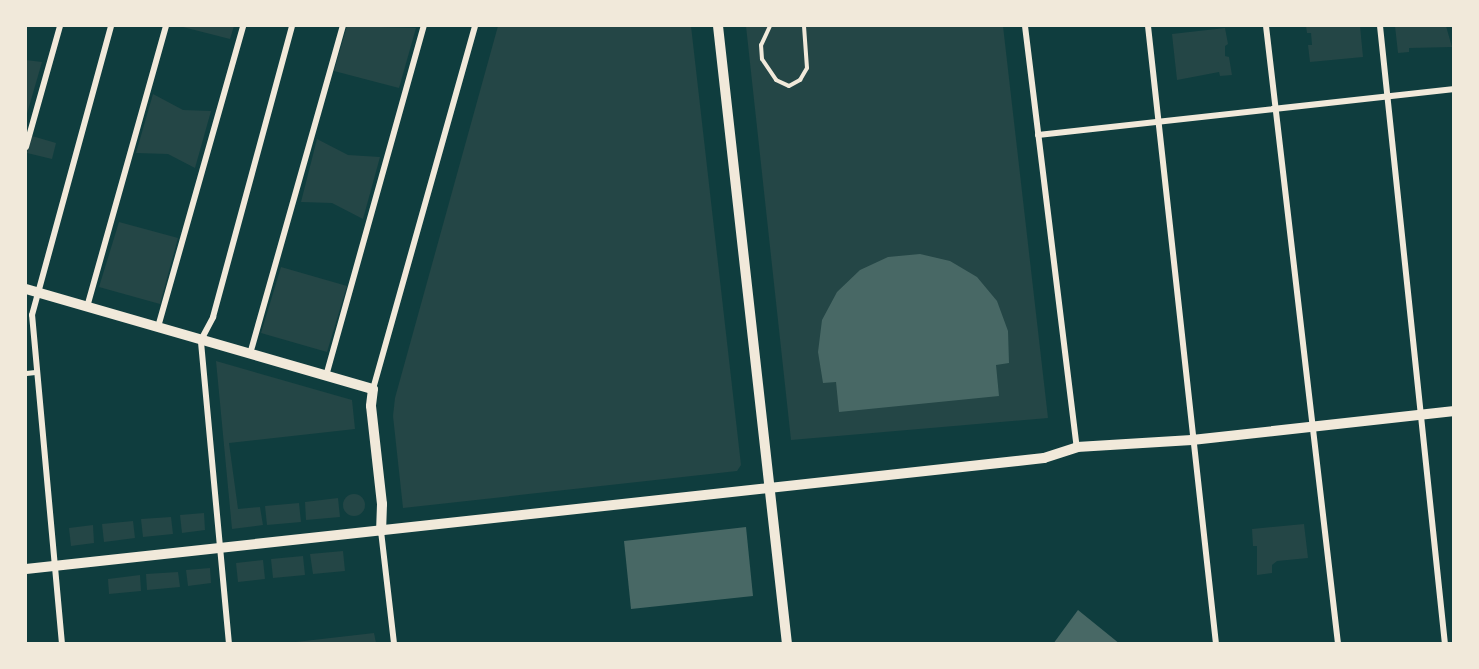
<!DOCTYPE html>
<html>
<head>
<meta charset="utf-8">
<style>
  body { margin:0 }
  #map { position:relative; width:1479px; height:669px; overflow:hidden; background:#0f3d3e; font-family:"DM Sans",sans-serif }
  div>[style] { position:absolute }
  [style*='--x'] { left:calc(var(--x)*1px); top:calc(var(--y)*1px); width:calc(var(--w)*1px); rotate:calc(var(--a)*1deg) }
  .green>* { inset:0; background:#244646 }
  .round { border-radius:50% }
  .building>* { inset:0; background:#486865 }
  .path>* { height:4px; margin:-2px; padding:0 2px; transform-origin:2px; border-radius:2px; background:#f1e9da }
  .pedestrian>* { height:5px; margin:-2.5px; padding:0 2.5px; transform-origin:2.5px; border-radius:2.5px; background:#f1e9da }
  .minor>* { height:6px; margin:-3px; padding:0 3px; transform-origin:3px; border-radius:3px; background:#f1e9da }
  .tertiary>* { height:10px; margin:-5px; padding:0 5px; transform-origin:5px; border-radius:5px; background:#f1e9da }
  span { translate:-50% -50%; white-space:nowrap; text-align:center; line-height:1.15; -webkit-text-stroke:5px #f1e9da; paint-order:stroke }
  .frame { position:absolute; inset:0; border:27px solid #f1e9da; pointer-events:none }
</style>
</head>
<body>
<div id="map">
  <div class="green">
    <i style="clip-path:polygon(179px 26px,234px 26px,230px 39px)"></i>
    <i style="clip-path:polygon(347px 26px,416px 28px,399px 88px,334px 71px)"></i>
    <i style="clip-path:polygon(498px 26px,691px 26px,741px 465px,737px 471px,403px 508px,393px 416px,395px 398px)"></i>
    <i style="clip-path:polygon(746px 26px,1003px 26px,1048px 418px,791px 440px)"></i>
    <i style="clip-path:polygon(1306px 26px,1360px 26px,1363px 57px,1310px 62px,1308px 45px,1312px 45px,1311px 33px,1307px 33px)"></i>
    <i style="clip-path:polygon(1395px 26px,1446px 26px,1452px 47px,1409px 48px,1409px 52px,1398px 53px)"></i>
    <i style="clip-path:polygon(1225px 28px,1228px 44px,1225px 46px,1225px 56px,1229px 57px,1232px 75px,1220px 76px,1219px 72px,1177px 80px,1172px 34px)"></i>
    <i style="clip-path:polygon(26px 60px,42px 62px,26px 117px)"></i>
    <i style="clip-path:polygon(153px 94px,183px 110px,211px 111px,195px 168px,168px 154px,136px 153px)"></i>
    <i style="clip-path:polygon(32px 136px,56px 143px,52px 159px,27px 153px)"></i>
    <i style="clip-path:polygon(317px 139px,348px 155px,380px 157px,363px 219px,332px 203px,301px 202px)"></i>
    <i style="clip-path:polygon(119px 222px,178px 238px,160px 304px,99px 287px)"></i>
    <i style="clip-path:polygon(281px 267px,347px 286px,327px 352px,261px 333px)"></i>
    <i style="clip-path:polygon(216px 361px,352px 400px,355px 429px,229px 443px,238px 509px,260px 507px,263px 525px,232px 529px)"></i>
    <i class="round" style="left:343px;top:494px;width:22px;height:22px"></i>
    <i style="clip-path:polygon(338px 498px,340px 517px,306px 520px,305px 502px)"></i>
    <i style="clip-path:polygon(299px 503px,301px 522px,267px 525px,265px 506px)"></i>
    <i style="clip-path:polygon(204px 513px,205px 530px,182px 533px,180px 515px)"></i>
    <i style="clip-path:polygon(171px 517px,173px 534px,143px 537px,141px 519px)"></i>
    <i style="clip-path:polygon(133px 521px,135px 538px,104px 542px,102px 524px)"></i>
    <i style="clip-path:polygon(1304px 524px,1308px 558px,1277px 561px,1272px 565px,1272px 573px,1257px 575px,1257px 546px,1253px 546px,1252px 529px)"></i>
    <i style="clip-path:polygon(93px 525px,94px 543px,71px 546px,69px 528px)"></i>
    <i style="clip-path:polygon(343px 551px,345px 571px,313px 574px,310px 554px)"></i>
    <i style="clip-path:polygon(303px 556px,305px 575px,273px 578px,271px 559px)"></i>
    <i style="clip-path:polygon(263px 560px,265px 579px,238px 582px,236px 563px)"></i>
    <i style="clip-path:polygon(210px 568px,211px 583px,188px 586px,186px 570px)"></i>
    <i style="clip-path:polygon(178px 572px,180px 587px,147px 590px,146px 574px)"></i>
    <i style="clip-path:polygon(140px 575px,141px 591px,109px 594px,108px 579px)"></i>
    <i style="clip-path:polygon(374px 633px,376px 643px,287px 643px)"></i>
  </div>
  <div class="building">
    <i style="clip-path:polygon(920px 254px,950px 261px,977px 277px,997px 301px,1008px 331px,1009px 363px,996px 365px,999px 396px,839px 412px,836px 382px,823px 383px,818px 352px,822px 320px,837px 292px,860px 270px,888px 257px)"></i>
    <i style="clip-path:polygon(746px 527px,753px 596px,631px 609px,624px 541px)"></i>
    <i style="clip-path:polygon(1078px 610px,1120px 644px,1053px 644px)"></i>
  </div>
  <div class="path">
    <i style="--x:770;--y:26;--w:21;--a:115"></i>
    <i style="--x:761;--y:45;--w:14;--a:86"></i>
    <i style="--x:762;--y:59;--w:25;--a:56"></i>
    <i style="--x:776;--y:80;--w:14;--a:25"></i>
    <i style="--x:789;--y:86;--w:13;--a:-29"></i>
    <i style="--x:800;--y:80;--w:14;--a:-60"></i>
    <i style="--x:807;--y:68;--w:42;--a:-94.1"></i>
  </div>
  <div class="pedestrian">
    <i style="--x:26;--y:373;--w:9;--a:-6"></i>
  </div>
  <div class="minor">
    <i style="--x:1025;--y:26;--w:424;--a:83"></i>
    <i style="--x:1148;--y:26;--w:622;--a:83.72"></i>
    <i style="--x:1266;--y:26;--w:622;--a:83.35"></i>
    <i style="--x:1380;--y:26;--w:621;--a:84"></i>
    <i style="--x:1038;--y:135;--w:419;--a:-6.3"></i>
    <i style="--x:26;--y:147;--w:126;--a:-74.3"></i>
    <i style="--x:87;--y:307;--w:292;--a:-74.3"></i>
    <i style="--x:158;--y:327;--w:313;--a:-74.2"></i>
    <i style="--x:250;--y:354;--w:341;--a:-74.2"></i>
    <i style="--x:326;--y:376;--w:363;--a:-74.4"></i>
    <i style="--x:373;--y:389;--w:377;--a:-74.3"></i>
    <i style="--x:381;--y:531;--w:114;--a:83.4"></i>
    <i style="--x:62;--y:644;--w:330;--a:-95.2"></i>
    <i style="--x:32;--y:315;--w:300;--a:-74.7"></i>
    <i style="--x:229;--y:644;--w:305;--a:-95.3"></i>
    <i style="--x:201;--y:340;--w:26;--a:-62"></i>
    <i style="--x:213;--y:317;--w:302;--a:-74.8"></i>
  </div>
  <div class="tertiary">
    <i style="--x:718;--y:26;--w:622;--a:83.63"></i>
    <i style="--x:26;--y:289;--w:361;--a:16.1"></i>
    <i style="--x:373;--y:389;--w:17;--a:97"></i>
    <i style="--x:371;--y:406;--w:99;--a:83.6"></i>
    <i style="--x:382;--y:504;--w:27;--a:92"></i>
    <i style="--x:26;--y:569;--w:1024;--a:-6.22"></i>
    <i style="--x:1044;--y:458;--w:35;--a:-18"></i>
    <i style="--x:1077;--y:447;--w:115;--a:-3.5"></i>
    <i style="--x:1192;--y:440;--w:264;--a:-6.3"></i>
  </div>
  <div class="frame"></div>
</div>
</body>
</html>
